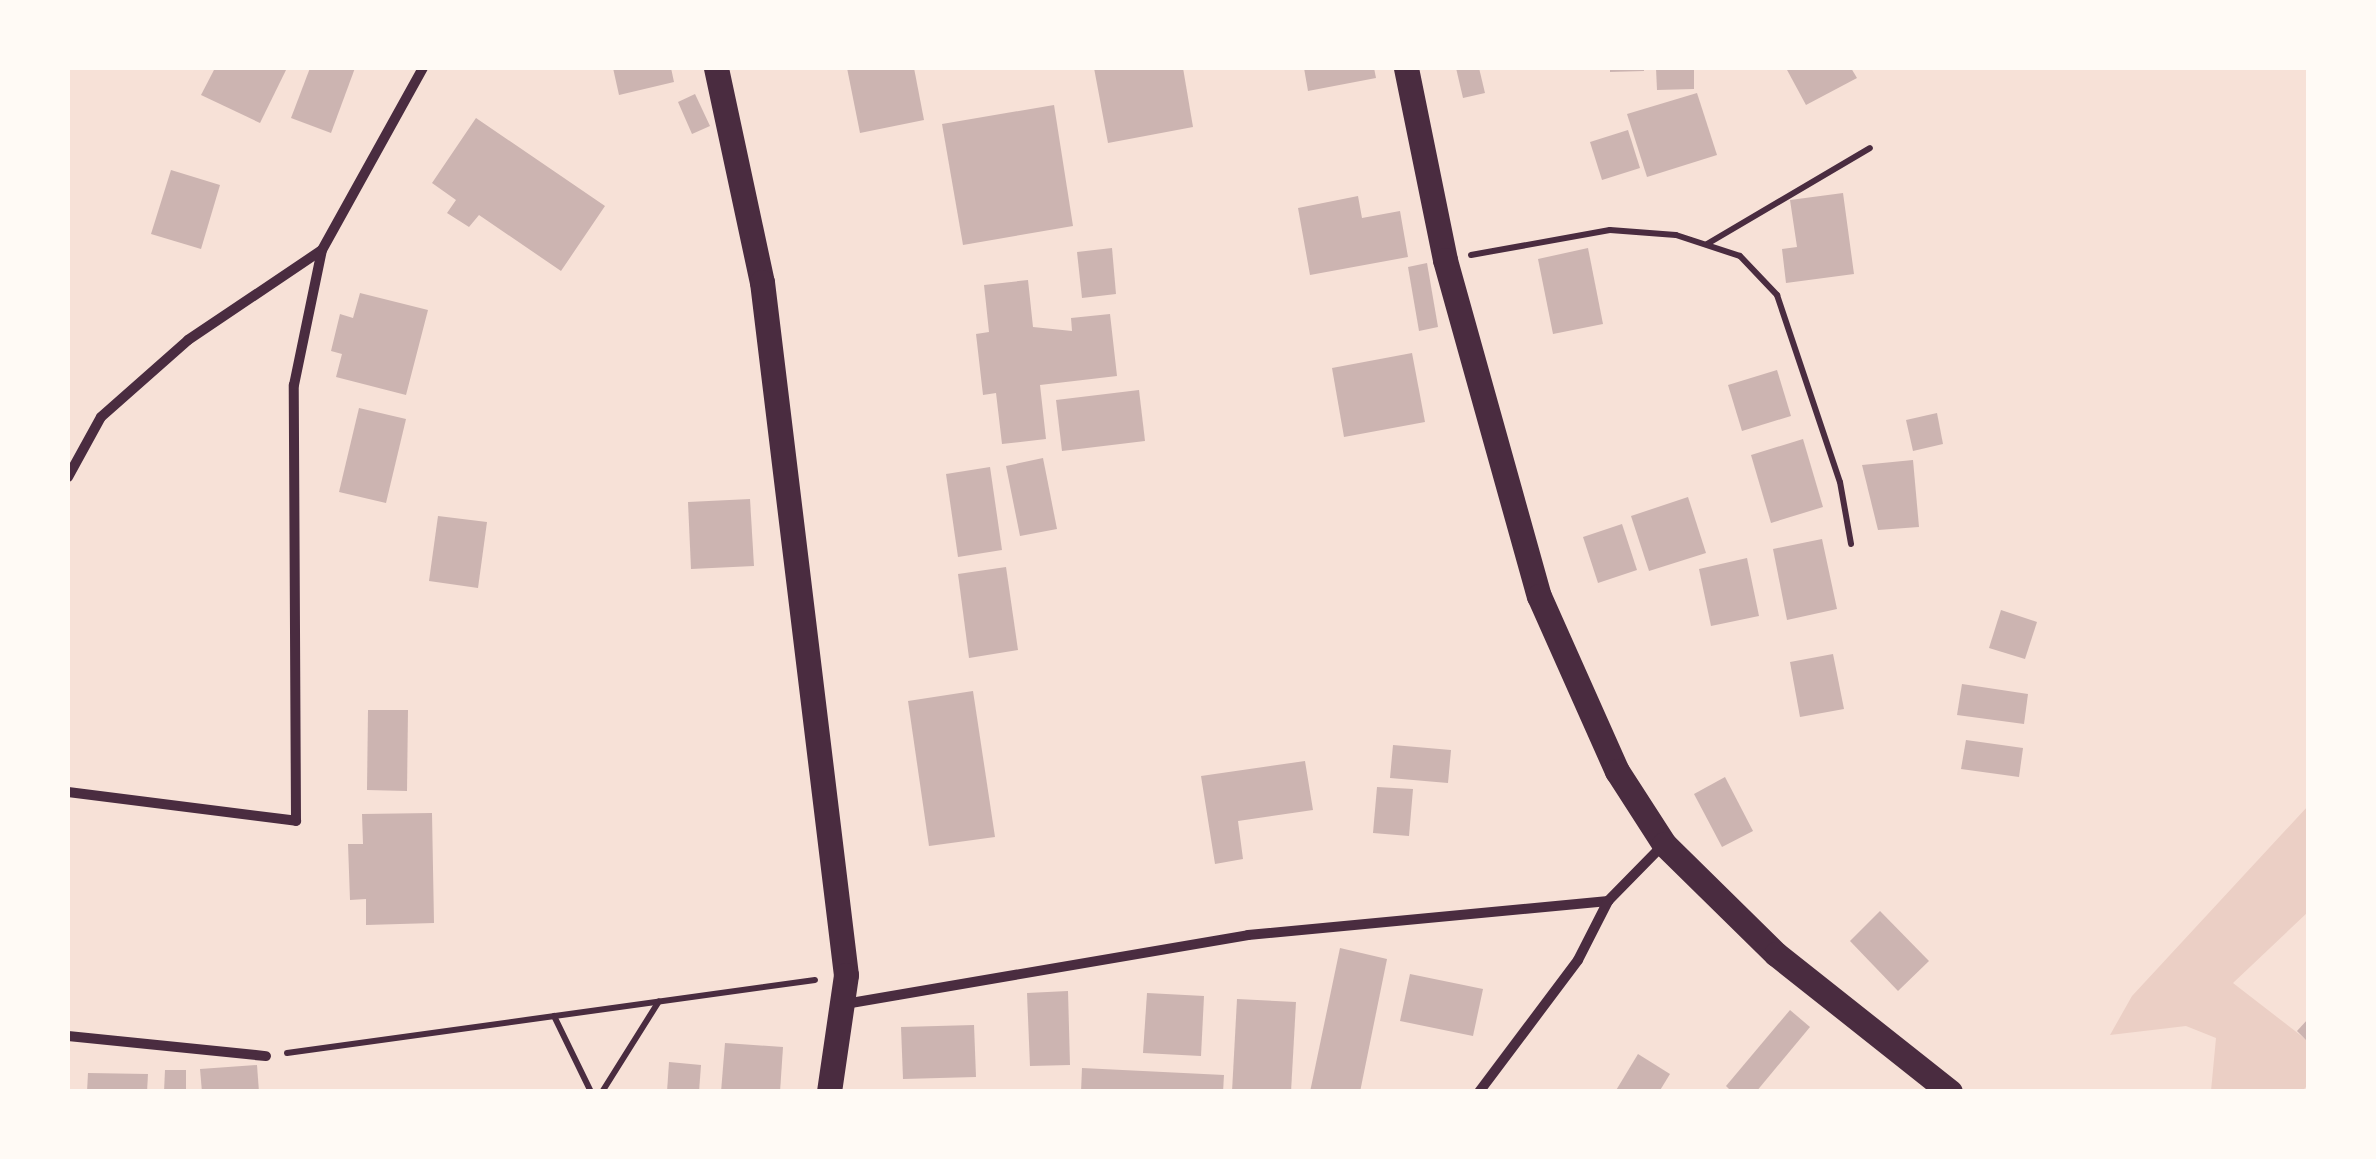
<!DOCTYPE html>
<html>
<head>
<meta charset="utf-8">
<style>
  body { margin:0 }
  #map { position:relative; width:2376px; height:1159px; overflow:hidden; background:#f7e1d7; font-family:"Archivo Narrow",sans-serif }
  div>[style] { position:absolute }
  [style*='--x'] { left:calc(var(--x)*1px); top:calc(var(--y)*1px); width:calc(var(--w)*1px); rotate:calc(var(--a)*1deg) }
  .green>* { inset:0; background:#ebcfc5 }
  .building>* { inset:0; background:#ccb4b1 }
  .path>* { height:6px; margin:-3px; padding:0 3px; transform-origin:3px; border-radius:3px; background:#4a2c40 }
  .minor>* { height:10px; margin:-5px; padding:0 5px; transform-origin:5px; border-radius:5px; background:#4a2c40 }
  .primary>* { height:25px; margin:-12.5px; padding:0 12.5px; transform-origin:12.5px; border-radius:12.5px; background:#4a2c40 }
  span { translate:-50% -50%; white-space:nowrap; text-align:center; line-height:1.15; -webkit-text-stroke:10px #fffaf5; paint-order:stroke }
  .frame { position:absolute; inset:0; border:70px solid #fffaf5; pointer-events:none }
</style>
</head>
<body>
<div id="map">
  <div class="green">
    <i style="clip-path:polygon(2308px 806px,2308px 912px,2233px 983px,2308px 1041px,2308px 1085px,2302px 1091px,2211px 1091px,2216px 1038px,2186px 1026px,2110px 1035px,2132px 996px)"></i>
  </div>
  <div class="building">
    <i style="clip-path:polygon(215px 68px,287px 68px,260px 123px,201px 95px)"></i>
    <i style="clip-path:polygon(310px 68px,355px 68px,331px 133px,291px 118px)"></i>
    <i style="clip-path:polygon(613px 68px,671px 68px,674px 82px,619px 95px)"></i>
    <i style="clip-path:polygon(847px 68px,914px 68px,924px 120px,860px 133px)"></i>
    <i style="clip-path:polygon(1094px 68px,1183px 68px,1193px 127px,1108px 143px)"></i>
    <i style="clip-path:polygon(1304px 68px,1374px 68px,1376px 78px,1308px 91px)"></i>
    <i style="clip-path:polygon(1456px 68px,1479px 68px,1485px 93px,1463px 98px)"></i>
    <i style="clip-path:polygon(1610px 68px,1644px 68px,1644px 71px,1610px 72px)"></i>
    <i style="clip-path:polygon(1656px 68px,1694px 68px,1694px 89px,1657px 90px)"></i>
    <i style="clip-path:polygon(1786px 68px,1851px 68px,1857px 78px,1806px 105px)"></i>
    <i style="clip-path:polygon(1697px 93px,1717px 155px,1647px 177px,1627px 114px)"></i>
    <i style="clip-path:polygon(695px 94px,710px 126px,692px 134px,678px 102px)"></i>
    <i style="clip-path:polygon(1054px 105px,1073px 226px,963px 245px,942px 124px)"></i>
    <i style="clip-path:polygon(476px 118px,605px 206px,561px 271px,479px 215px,469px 227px,447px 213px,456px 200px,432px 183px)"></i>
    <i style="clip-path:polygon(1628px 130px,1640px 168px,1602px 180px,1590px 142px)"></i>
    <i style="clip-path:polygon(171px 170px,220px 185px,201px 249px,151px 234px)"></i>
    <i style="clip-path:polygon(1843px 193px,1854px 274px,1786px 283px,1782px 249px,1797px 247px,1790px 200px)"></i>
    <i style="clip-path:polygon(1358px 196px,1362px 218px,1400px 211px,1408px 257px,1310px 275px,1298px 208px)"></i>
    <i style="clip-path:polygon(1112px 248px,1116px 294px,1082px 298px,1077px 252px)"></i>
    <i style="clip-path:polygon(1588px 248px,1603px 324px,1553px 334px,1538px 259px)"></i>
    <i style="clip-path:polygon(1427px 263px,1438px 327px,1419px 331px,1408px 267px)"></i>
    <i style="clip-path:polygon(1028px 280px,1033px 327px,1072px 331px,1071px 318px,1110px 314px,1117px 376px,1040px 385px,1046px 439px,1002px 444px,996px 393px,983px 395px,976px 334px,989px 332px,984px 285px)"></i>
    <i style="clip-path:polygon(360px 293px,428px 310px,406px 395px,336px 377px,342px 354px,331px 351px,340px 314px,353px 318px)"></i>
    <i style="clip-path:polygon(1412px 353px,1425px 422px,1344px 437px,1332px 368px)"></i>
    <i style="clip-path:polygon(1777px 370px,1791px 416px,1742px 431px,1728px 385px)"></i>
    <i style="clip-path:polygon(1139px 390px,1145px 441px,1062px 451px,1056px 400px)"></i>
    <i style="clip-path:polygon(359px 408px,406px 419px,386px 503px,339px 492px)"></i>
    <i style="clip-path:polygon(1937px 413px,1943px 444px,1913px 451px,1906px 420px)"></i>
    <i style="clip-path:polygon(1803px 439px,1823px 507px,1771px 523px,1751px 455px)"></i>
    <i style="clip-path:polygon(1043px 458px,1057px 529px,1020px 536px,1006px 466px)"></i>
    <i style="clip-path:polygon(1913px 460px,1919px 527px,1878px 530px,1862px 465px)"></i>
    <i style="clip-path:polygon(990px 467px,1002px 550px,958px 557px,946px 474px)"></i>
    <i style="clip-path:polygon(1688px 497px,1706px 553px,1649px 571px,1631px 516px)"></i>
    <i style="clip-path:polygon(750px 499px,754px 566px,691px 569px,688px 502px)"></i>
    <i style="clip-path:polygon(438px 516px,487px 522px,478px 588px,429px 581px)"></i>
    <i style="clip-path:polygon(1622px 524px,1637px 570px,1598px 583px,1583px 537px)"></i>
    <i style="clip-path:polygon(1822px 539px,1837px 609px,1787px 620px,1773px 549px)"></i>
    <i style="clip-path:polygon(1747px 558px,1759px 616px,1711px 626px,1699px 569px)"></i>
    <i style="clip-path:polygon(1006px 567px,1018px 650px,969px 658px,958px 574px)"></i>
    <i style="clip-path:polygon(2001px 610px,2037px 622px,2025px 659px,1989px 648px)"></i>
    <i style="clip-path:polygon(1833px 654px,1844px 709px,1800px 717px,1790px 662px)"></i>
    <i style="clip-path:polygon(1962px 684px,2028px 694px,2024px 724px,1957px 715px)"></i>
    <i style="clip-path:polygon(973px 691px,995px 837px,929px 846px,908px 701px)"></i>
    <i style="clip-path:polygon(368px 710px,408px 710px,407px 791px,367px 790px)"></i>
    <i style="clip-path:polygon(1966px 740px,2023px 748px,2019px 777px,1961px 769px)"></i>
    <i style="clip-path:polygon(1393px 745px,1451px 750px,1448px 783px,1390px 778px)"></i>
    <i style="clip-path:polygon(1305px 761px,1313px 810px,1238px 821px,1243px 859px,1215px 864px,1201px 776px)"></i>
    <i style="clip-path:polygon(1725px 777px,1753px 831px,1722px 847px,1694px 794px)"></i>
    <i style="clip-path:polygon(1377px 787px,1413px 789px,1409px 836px,1373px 833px)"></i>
    <i style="clip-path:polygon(432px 813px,434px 923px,366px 925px,366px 899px,350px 900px,348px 844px,363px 844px,362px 814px)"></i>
    <i style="clip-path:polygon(1880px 911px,1929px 961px,1898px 991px,1850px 941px)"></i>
    <i style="clip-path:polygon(1340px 948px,1387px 959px,1360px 1092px,1310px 1092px)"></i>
    <i style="clip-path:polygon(1410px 974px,1483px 989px,1473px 1036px,1400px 1021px)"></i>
    <i style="clip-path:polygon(1068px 991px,1070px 1065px,1030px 1066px,1027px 993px)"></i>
    <i style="clip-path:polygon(1147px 993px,1204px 996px,1201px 1056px,1143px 1053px)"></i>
    <i style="clip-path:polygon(1237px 999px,1296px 1002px,1291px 1092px,1232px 1092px)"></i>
    <i style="clip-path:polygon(1790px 1010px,1810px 1027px,1756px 1092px,1732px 1092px,1726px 1086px)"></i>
    <i style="clip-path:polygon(2308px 1019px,2308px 1042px,2297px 1031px)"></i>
    <i style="clip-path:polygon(974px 1025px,976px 1077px,903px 1079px,901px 1027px)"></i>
    <i style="clip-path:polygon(725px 1043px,783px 1047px,780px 1092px,721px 1092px)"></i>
    <i style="clip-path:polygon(1638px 1054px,1670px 1074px,1659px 1092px,1615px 1092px)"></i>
    <i style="clip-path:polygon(669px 1062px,701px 1065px,699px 1092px,667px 1092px)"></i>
    <i style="clip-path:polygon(257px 1065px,259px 1092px,202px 1092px,200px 1069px)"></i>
    <i style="clip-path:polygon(1082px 1068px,1224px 1075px,1223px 1092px,1081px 1092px)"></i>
    <i style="clip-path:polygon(165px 1070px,186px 1070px,186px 1092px,164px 1092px)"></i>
    <i style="clip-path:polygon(88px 1073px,148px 1074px,147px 1092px,87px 1092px)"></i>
  </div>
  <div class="path">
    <i style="--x:1707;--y:244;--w:189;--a:-30.5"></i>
    <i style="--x:1471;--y:255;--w:141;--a:-10.2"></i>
    <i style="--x:1610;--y:230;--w:66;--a:4.3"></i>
    <i style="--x:1676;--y:235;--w:67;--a:18.2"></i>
    <i style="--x:1740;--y:256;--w:54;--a:46.5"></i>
    <i style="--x:1777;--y:295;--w:197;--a:71.4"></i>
    <i style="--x:1840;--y:482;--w:63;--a:79.9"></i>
    <i style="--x:554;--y:1016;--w:85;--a:64"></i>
    <i style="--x:287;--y:1053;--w:533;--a:-7.87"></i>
    <i style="--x:602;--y:1092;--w:107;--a:-57.9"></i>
  </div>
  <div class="minor">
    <i style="--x:68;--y:477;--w:68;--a:-61.2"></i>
    <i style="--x:101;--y:417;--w:116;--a:-41.5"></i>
    <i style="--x:188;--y:340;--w:161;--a:-33.9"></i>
    <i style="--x:322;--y:250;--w:208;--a:-61"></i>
    <i style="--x:68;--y:792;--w:230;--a:7.2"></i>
    <i style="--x:296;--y:821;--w:436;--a:-90.3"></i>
    <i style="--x:294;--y:385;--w:138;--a:-78.3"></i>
    <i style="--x:845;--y:1004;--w:409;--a:-9.7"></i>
    <i style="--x:1248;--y:935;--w:362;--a:-5.4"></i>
    <i style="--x:1608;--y:901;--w:78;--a:-45.5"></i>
    <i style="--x:68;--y:1036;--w:199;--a:5.8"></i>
    <i style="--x:1479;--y:1092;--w:165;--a:-53.1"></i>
    <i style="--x:1578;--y:960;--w:66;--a:-63"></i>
  </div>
  <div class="primary">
    <i style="--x:716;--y:68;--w:219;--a:77.9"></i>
    <i style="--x:762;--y:282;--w:698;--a:83.09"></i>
    <i style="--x:846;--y:975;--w:118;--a:98.3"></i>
    <i style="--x:1406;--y:68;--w:196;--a:78.5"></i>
    <i style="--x:1445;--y:260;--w:349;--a:74.4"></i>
    <i style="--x:1539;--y:596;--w:192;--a:66"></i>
    <i style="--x:1617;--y:771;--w:87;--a:57.2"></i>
    <i style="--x:1664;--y:844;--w:157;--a:44.5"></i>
    <i style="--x:1776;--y:954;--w:222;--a:38.4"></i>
  </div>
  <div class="frame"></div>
</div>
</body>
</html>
